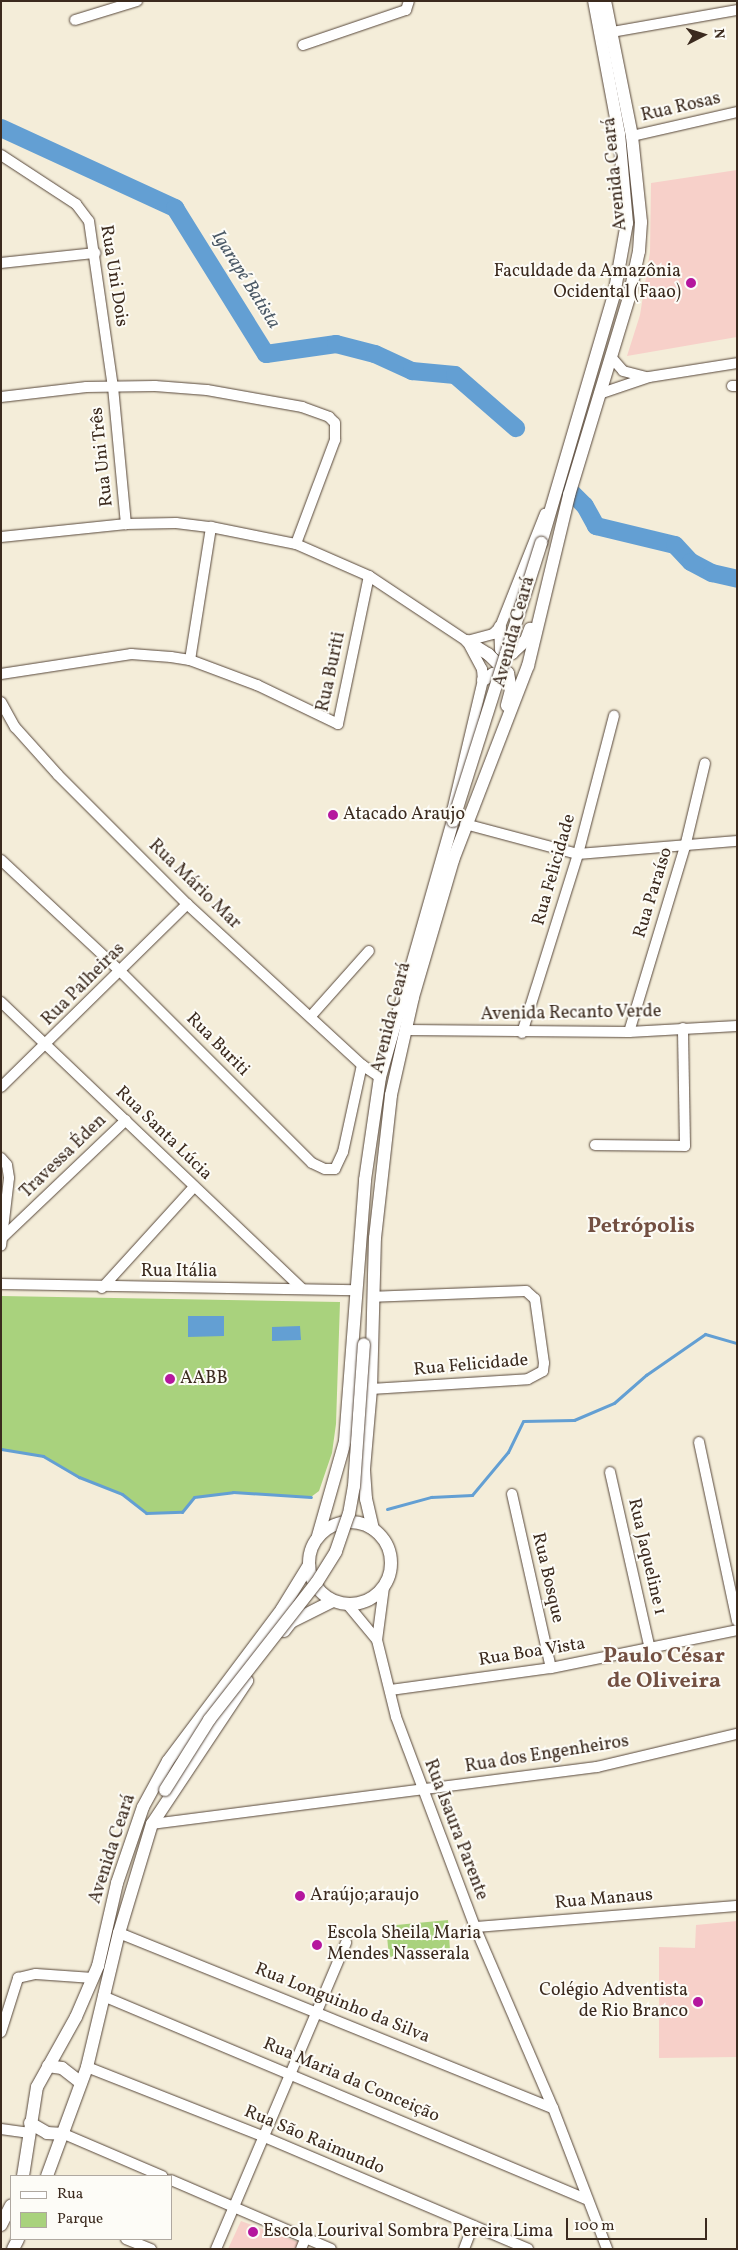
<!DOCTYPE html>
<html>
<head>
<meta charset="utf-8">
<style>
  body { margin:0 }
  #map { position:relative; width:738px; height:2250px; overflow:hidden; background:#f4edd9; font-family:Vollkorn,serif }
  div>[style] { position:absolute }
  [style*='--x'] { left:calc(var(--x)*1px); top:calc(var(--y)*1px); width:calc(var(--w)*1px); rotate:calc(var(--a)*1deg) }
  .built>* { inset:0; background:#f7d0c9 }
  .green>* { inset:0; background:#a9d27d }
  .water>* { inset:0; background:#639fd3 }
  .stream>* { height:3px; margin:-1.5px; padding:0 1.5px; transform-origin:1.5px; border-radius:1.5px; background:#639fd3 }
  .river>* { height:18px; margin:-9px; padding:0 9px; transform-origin:9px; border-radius:9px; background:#639fd3 }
  .roads { filter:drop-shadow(0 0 1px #57473a) drop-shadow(0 0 1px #57473a) }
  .minor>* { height:10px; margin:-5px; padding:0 5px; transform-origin:5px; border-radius:5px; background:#fff }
  .major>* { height:12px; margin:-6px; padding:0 6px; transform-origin:6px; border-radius:6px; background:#fff }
  .major>.ring { margin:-6px; padding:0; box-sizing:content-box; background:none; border:12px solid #fff; border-radius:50% }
  .bridges { filter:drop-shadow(0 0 1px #57473a) drop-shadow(0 0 1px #57473a) }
  .major-bridge>* { height:12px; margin:-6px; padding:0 6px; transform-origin:6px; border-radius:6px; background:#fff }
  .dots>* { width:14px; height:14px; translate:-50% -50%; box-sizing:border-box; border:2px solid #fdfcf7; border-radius:50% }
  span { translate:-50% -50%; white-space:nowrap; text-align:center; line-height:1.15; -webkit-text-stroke:4px #fdfcf7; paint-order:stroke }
  .street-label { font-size:18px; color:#3b2a1e }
  .poi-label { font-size:18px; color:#3b2a1e }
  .right { translate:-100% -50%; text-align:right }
  .left { translate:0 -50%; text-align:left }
  .water-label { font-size:19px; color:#4b5966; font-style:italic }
  .district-label { font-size:22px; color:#735042; font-weight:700 }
  .frame { position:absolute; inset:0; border:2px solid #3b2a1e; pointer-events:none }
  .legend { position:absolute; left:10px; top:2175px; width:162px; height:65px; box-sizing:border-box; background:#fdfcf7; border:1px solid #afa8a0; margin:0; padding:6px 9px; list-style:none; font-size:15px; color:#3b2a1e }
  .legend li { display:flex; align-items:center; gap:10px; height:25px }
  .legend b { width:25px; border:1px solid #afa8a0 }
  .north { position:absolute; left:678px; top:10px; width:50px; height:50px; -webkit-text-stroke:4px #fdfcf7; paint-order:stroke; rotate:85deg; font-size:14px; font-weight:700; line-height:20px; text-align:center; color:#3b2a1e }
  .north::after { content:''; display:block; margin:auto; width:18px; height:22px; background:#3b2a1e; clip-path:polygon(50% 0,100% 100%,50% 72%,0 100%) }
  .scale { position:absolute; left:566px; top:2218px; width:141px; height:22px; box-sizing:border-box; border:2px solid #3b2a1e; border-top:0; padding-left:6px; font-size:15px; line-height:18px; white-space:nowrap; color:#3b2a1e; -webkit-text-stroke:4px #fdfcf7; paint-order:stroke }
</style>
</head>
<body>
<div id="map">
  <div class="built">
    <i style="clip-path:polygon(737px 170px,737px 337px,627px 356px,640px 315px,650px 252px,651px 183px)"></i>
    <i style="clip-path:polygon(737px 1921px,737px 2057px,659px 2058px,659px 1947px,695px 1948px,696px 1925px)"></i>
    <i style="clip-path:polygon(241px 2221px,298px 2242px,296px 2249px,228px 2249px)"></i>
  </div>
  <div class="green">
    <i style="clip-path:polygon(1px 1296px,340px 1302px,336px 1424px,332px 1453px,319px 1491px,311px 1497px,233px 1492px,194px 1497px,182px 1512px,146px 1513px,122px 1494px,79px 1477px,43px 1456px,1px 1449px)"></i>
    <i style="clip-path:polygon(448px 1920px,450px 1951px,389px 1957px,386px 1926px)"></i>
  </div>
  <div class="water">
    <i style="clip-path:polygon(188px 1316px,224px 1316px,224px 1336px,188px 1337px)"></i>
    <i style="clip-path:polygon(300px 1326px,301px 1340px,272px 1341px,272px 1327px)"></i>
  </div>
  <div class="stream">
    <i style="--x:1;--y:1449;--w:43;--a:9.5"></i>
    <i style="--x:43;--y:1456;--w:42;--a:30.3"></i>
    <i style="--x:79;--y:1477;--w:46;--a:21.6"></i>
    <i style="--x:122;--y:1494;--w:31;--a:38"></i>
    <i style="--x:146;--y:1513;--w:36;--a:-2"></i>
    <i style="--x:182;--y:1512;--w:19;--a:-51"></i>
    <i style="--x:194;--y:1497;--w:39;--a:-7"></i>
    <i style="--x:233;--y:1492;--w:78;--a:3.7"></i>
    <i style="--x:387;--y:1509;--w:46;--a:-15.3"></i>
    <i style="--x:431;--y:1497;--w:41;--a:-2.8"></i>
    <i style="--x:472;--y:1495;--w:56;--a:-50.1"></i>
    <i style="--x:508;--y:1452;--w:34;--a:-64"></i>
    <i style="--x:523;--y:1421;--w:51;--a:-1.1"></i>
    <i style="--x:574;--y:1420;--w:43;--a:-23"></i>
    <i style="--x:614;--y:1403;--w:43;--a:-41.2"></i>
    <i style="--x:646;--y:1375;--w:72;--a:-34.8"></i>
    <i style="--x:705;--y:1334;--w:33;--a:16"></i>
  </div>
  <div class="river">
    <i style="--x:1;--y:128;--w:192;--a:24.7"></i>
    <i style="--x:175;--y:208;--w:172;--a:58.1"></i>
    <i style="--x:266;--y:354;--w:71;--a:-8.1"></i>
    <i style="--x:336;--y:344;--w:40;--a:14.4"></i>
    <i style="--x:375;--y:354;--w:41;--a:24.7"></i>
    <i style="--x:412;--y:371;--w:43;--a:5.3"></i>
    <i style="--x:455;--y:375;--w:81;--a:41"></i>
    <i style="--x:570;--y:491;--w:21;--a:45"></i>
    <i style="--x:585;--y:506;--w:23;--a:61"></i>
    <i style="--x:596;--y:526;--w:81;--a:13.5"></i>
    <i style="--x:675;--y:545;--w:23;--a:47"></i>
    <i style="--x:691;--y:562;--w:24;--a:28"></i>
    <i style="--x:712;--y:573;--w:26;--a:13"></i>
  </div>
  <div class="roads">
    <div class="minor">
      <i style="--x:75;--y:20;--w:65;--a:-17"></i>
      <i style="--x:612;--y:32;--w:127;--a:-10"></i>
      <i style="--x:303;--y:45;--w:109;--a:-18.8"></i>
      <i style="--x:406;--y:10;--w:9;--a:-72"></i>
      <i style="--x:632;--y:136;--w:108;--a:-12.9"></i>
      <i style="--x:1;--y:155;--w:90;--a:33.2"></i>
      <i style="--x:76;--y:204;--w:21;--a:53"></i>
      <i style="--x:89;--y:221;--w:168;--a:81.8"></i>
      <i style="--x:113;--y:387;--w:138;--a:84.6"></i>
      <i style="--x:1;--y:263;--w:95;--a:-6.1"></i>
      <i style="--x:611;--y:357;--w:18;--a:49"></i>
      <i style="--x:623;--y:371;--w:23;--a:15"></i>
      <i style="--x:732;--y:386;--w:5;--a:0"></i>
      <i style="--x:599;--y:394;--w:53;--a:-18.8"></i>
      <i style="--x:649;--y:377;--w:89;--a:-9"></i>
      <i style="--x:1;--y:397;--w:86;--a:-6.7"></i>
      <i style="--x:86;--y:387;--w:69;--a:-0.8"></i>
      <i style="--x:155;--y:386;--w:52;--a:4.4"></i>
      <i style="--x:207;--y:390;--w:97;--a:10.1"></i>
      <i style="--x:302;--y:407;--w:29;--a:20"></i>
      <i style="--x:329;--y:417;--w:8;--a:45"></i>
      <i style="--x:335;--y:423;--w:17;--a:90"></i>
      <i style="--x:335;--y:440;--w:111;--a:110.6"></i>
      <i style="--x:1;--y:537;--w:126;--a:-5.9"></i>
      <i style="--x:126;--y:524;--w:50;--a:-1.1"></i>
      <i style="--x:176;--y:523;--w:35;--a:7"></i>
      <i style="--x:211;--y:527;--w:87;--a:11.3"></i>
      <i style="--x:296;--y:544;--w:80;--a:23.7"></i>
      <i style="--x:369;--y:576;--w:118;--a:33.6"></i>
      <i style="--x:467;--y:641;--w:32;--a:62"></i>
      <i style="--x:482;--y:669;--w:11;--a:85"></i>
      <i style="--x:483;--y:680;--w:139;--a:103.3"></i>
      <i style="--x:467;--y:641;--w:27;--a:-15"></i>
      <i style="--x:493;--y:634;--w:10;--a:-45"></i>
      <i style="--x:500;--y:627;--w:122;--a:-68.3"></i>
      <i style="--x:190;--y:660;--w:135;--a:-81"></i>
      <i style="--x:1;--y:674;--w:132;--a:-8.7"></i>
      <i style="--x:131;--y:654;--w:40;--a:4.3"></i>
      <i style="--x:171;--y:657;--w:19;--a:9"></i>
      <i style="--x:190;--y:660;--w:72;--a:20.5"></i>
      <i style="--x:257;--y:685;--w:90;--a:25.7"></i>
      <i style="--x:338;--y:724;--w:151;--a:-78.2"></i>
      <i style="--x:1;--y:702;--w:29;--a:61"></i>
      <i style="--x:15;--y:727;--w:64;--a:48.1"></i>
      <i style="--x:58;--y:775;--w:182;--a:45"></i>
      <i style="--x:187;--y:904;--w:238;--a:42.6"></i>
      <i style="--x:362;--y:1065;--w:22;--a:34"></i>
      <i style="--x:465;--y:824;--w:117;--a:14.9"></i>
      <i style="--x:578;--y:854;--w:160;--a:-4.7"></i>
      <i style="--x:1;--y:860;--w:164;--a:43"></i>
      <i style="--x:121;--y:972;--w:270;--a:45"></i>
      <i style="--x:312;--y:1163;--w:14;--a:25"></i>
      <i style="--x:325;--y:1169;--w:10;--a:0"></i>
      <i style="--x:335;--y:1169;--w:19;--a:-65"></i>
      <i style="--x:343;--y:1152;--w:89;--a:-77.7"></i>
      <i style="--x:1;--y:1002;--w:416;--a:43.6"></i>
      <i style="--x:311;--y:1016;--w:87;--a:-48.3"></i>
      <i style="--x:406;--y:1030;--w:223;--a:0.5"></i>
      <i style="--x:629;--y:1032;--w:108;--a:-3.2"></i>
      <i style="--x:629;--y:1032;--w:193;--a:-73.2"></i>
      <i style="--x:685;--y:847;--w:86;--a:-76.6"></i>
      <i style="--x:522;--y:1033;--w:188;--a:-72.6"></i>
      <i style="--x:578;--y:854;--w:143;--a:-75.4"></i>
      <i style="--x:1;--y:1087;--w:261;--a:-44.5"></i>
      <i style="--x:595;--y:1145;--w:90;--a:0.6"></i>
      <i style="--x:685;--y:1146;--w:118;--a:-91"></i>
      <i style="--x:1;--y:1158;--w:9;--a:49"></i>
      <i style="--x:7;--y:1165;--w:13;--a:81"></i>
      <i style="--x:9;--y:1178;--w:68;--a:96.7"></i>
      <i style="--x:2;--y:1238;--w:171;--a:-43.6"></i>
      <i style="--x:1;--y:1284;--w:355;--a:1"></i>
      <i style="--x:102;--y:1288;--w:137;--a:-47.7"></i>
      <i style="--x:371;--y:1389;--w:157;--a:-3.6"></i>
      <i style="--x:528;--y:1379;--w:17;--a:-28"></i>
      <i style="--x:543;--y:1371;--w:8;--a:-83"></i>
      <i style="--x:544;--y:1363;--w:65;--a:-98"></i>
      <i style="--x:535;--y:1299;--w:12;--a:-138"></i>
      <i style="--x:526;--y:1291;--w:153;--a:177.8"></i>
      <i style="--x:699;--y:1442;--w:183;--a:78"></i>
      <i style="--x:610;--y:1472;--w:181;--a:77.3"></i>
      <i style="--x:512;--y:1494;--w:178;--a:77.4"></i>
      <i style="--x:384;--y:1587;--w:53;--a:97.5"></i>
      <i style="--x:377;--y:1640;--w:79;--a:76.1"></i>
      <i style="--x:396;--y:1717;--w:224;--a:69.4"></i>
      <i style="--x:475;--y:1927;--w:197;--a:66.7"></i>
      <i style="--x:553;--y:2108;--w:151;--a:69"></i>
      <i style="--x:348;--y:1605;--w:45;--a:50.4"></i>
      <i style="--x:390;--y:1690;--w:162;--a:-7.8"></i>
      <i style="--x:551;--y:1668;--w:190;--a:-11.5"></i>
      <i style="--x:152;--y:1824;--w:449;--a:-7.3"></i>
      <i style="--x:597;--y:1767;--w:144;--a:-13.3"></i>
      <i style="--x:475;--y:1927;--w:263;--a:-4.6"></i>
      <i style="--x:119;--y:1933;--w:468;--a:22"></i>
      <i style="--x:103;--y:1996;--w:524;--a:22.8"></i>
      <i style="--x:1;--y:2032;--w:57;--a:-72.5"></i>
      <i style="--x:18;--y:1978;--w:18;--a:-13"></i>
      <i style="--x:36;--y:1974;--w:57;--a:4"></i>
      <i style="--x:87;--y:2067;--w:188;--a:21.5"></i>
      <i style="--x:262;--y:2136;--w:289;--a:23"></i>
      <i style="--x:1;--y:2129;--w:29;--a:8"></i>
      <i style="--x:64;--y:2134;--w:107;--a:23.2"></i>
      <i style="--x:171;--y:2180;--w:174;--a:23.3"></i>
      <i style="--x:126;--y:2239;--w:27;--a:22"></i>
      <i style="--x:216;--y:2249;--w:333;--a:-67"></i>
      <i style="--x:301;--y:2249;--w:11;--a:-68"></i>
      <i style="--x:464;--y:2249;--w:25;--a:-69"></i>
    </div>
    <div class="major">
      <i style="--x:541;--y:543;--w:259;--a:-73.6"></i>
      <i style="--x:614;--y:295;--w:73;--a:-79.8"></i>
      <i style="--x:627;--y:223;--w:89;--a:-95.1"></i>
      <i style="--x:619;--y:134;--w:135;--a:-100.6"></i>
      <i style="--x:500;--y:627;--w:22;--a:87"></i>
      <i style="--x:501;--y:649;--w:12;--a:20"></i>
      <i style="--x:512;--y:653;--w:19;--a:-43"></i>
      <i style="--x:526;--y:640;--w:12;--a:-70"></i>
      <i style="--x:467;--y:641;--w:25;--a:32"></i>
      <i style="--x:488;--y:654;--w:28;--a:44"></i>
      <i style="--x:508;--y:673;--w:17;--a:80"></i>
      <i style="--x:511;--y:690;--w:16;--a:105"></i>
      <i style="--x:483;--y:680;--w:12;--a:-31"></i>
      <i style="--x:493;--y:674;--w:15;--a:23"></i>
      <i class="ring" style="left:309px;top:1522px;width:70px;height:70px"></i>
      <i style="--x:373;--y:1529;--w:31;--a:-103"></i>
      <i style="--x:366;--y:1499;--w:30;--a:-94"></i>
      <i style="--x:364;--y:1469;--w:80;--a:-85"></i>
      <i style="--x:371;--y:1389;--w:151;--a:-88.5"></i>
      <i style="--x:375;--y:1238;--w:144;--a:-83.6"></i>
      <i style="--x:391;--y:1095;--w:100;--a:-77.3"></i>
      <i style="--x:413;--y:997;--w:143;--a:-73.7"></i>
      <i style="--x:453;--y:860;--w:208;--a:-68.9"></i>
      <i style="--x:528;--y:666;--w:176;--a:-76.5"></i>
      <i style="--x:569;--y:495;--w:207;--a:-73.1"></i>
      <i style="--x:629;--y:297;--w:47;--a:-77.7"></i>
      <i style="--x:639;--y:251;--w:29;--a:-86"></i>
      <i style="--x:641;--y:222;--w:86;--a:-96"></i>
      <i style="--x:632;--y:136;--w:138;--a:-101.3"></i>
      <i style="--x:318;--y:1536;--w:99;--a:-74.1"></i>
      <i style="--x:345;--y:1441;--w:262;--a:-85.6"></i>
      <i style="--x:365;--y:1180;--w:104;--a:-81.7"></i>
      <i style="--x:380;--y:1077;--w:266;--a:-74.1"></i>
      <i style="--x:284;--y:1631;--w:11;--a:-52"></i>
      <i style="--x:291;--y:1622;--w:47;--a:-26.6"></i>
      <i style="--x:48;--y:2066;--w:14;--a:8"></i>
      <i style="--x:62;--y:2068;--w:24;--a:38"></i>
      <i style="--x:30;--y:2123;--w:20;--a:30"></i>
      <i style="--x:47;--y:2133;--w:17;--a:3"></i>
      <i style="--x:23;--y:2176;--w:90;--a:-81.1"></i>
      <i style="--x:37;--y:2087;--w:80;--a:-60.9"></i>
      <i style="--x:76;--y:2017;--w:56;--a:-66.7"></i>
      <i style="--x:98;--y:1966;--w:85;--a:-77.1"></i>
      <i style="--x:117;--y:1883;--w:80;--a:-71.1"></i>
      <i style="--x:143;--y:1807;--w:52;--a:-61.5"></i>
      <i style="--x:168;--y:1761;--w:190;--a:-53.1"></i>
      <i style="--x:282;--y:1609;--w:52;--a:-58.5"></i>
      <i style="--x:47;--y:2176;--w:116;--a:-69.8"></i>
      <i style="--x:87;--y:2067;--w:138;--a:-76.6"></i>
      <i style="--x:119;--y:1933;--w:114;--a:-73.2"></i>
      <i style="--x:152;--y:1824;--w:172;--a:-56.4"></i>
      <i style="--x:1;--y:2225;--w:22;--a:-63"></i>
      <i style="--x:13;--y:2249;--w:11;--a:-63"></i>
    </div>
  </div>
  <div class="bridges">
    <div class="major-bridge">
      <i style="--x:453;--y:821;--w:292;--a:-72.4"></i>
      <i style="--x:165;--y:1790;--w:83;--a:-57.8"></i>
      <i style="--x:209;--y:1720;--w:175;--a:-52"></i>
      <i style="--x:317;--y:1582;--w:36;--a:-58"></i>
      <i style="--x:336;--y:1551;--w:39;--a:-71"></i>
      <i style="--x:349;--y:1514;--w:28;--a:-80"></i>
      <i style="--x:354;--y:1486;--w:142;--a:-86"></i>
    </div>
  </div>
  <div class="dots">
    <i style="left:691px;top:283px;background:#b5179e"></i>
    <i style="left:333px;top:815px;background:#b5179e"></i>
    <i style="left:170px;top:1379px;background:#b5179e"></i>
    <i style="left:300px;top:1896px;background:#b5179e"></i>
    <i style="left:317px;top:1945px;background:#b5179e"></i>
    <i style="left:698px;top:2002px;background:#b5179e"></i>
    <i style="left:253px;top:2232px;background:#b5179e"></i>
  </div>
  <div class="street-label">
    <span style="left:681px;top:108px;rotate:-13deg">Rua Rosas</span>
    <span style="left:616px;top:174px;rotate:-96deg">Avenida Ceará</span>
    <span style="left:113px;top:276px;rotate:81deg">Rua Uni Dois</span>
    <span style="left:103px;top:457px;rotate:-96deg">Rua Uni Três</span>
    <span style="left:515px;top:632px;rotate:-75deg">Avenida Ceará</span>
    <span style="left:332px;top:672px;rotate:-78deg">Rua Buriti</span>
    <span style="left:555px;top:870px;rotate:-74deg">Rua Felicidade</span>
    <span style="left:194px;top:885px;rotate:44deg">Rua Mário Mar</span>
    <span style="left:654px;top:893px;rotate:-73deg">Rua Paraíso</span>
    <span style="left:84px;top:985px;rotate:-45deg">Rua Palheiras</span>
    <span style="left:571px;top:1014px;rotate:-1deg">Avenida Recanto Verde</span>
    <span style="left:392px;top:1018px;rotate:-76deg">Avenida Ceará</span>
    <span style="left:217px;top:1045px;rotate:45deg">Rua Buriti</span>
    <span style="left:163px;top:1134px;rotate:44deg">Rua Santa Lúcia</span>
    <span style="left:64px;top:1157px;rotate:-44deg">Travessa Éden</span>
    <span style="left:179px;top:1272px">Rua Itália</span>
    <span style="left:471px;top:1366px;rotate:-5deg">Rua Felicidade</span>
    <span style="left:646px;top:1557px;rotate:77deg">Rua Jaqueline 1</span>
    <span style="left:547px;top:1578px;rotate:77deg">Rua Bosque</span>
    <span style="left:532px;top:1653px;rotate:-9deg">Rua Boa Vista</span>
    <span style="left:547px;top:1755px;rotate:-9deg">Rua dos Engenheiros</span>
    <span style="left:455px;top:1830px;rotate:69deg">Rua Isaura Parente</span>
    <span style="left:113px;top:1849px;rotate:-72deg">Avenida Ceará</span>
    <span style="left:604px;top:1900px;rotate:-5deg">Rua Manaus</span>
    <span style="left:342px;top:2004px;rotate:22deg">Rua Longuinho da Silva</span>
    <span style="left:351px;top:2081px;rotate:23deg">Rua Maria da Conceição</span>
    <span style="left:314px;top:2141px;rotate:23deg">Rua São Raimundo</span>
  </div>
  <div class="poi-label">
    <span class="right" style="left:681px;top:283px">Faculdade da Amazônia<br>Ocidental (Faao)</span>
    <span class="left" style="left:343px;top:815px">Atacado Araujo</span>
    <span class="left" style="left:180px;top:1379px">AABB</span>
    <span class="left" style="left:310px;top:1896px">Araújo;araujo</span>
    <span class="left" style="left:327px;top:1945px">Escola Sheila Maria<br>Mendes Nasserala</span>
    <span class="right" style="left:688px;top:2002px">Colégio Adventista<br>de Rio Branco</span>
    <span class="left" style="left:263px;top:2232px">Escola Lourival Sombra Pereira Lima</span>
  </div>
  <div class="water-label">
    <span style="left:245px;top:280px;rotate:58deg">Igarapé Batista</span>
  </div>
  <div class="district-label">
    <span style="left:641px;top:1227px">Petrópolis</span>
    <span style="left:664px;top:1669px">Paulo César<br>de Oliveira</span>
  </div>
  <div class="frame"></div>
  <ul class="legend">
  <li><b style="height:6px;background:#fff"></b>Rua</li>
  <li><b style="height:14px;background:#a9d27d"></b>Parque</li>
  </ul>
  <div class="north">N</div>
  <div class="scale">100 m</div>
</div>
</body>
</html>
